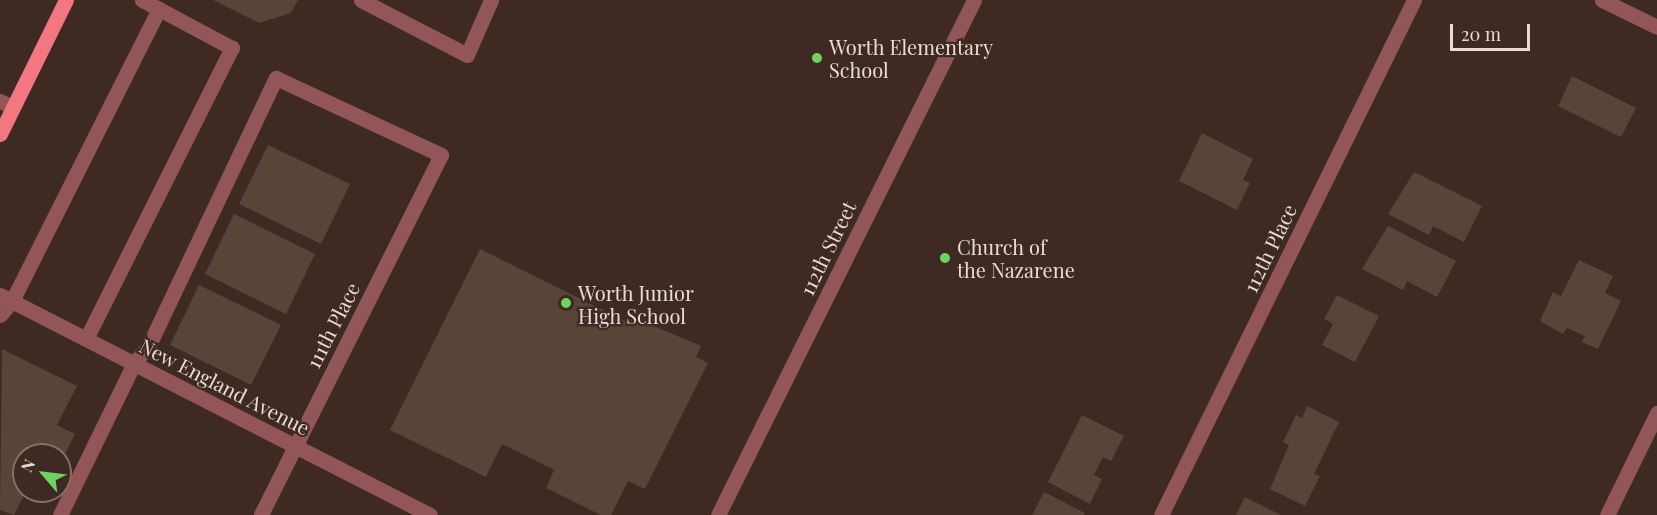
<!DOCTYPE html>
<html>
<head>
<meta charset="utf-8">
<style>
  body { margin:0 }
  #map { position:relative; width:1657px; height:515px; overflow:hidden; background:#3e2923; font-family:"Playfair Display",serif }
  div>[style] { position:absolute }
  [style*='--x'] { left:calc(var(--x)*1px); top:calc(var(--y)*1px); width:calc(var(--w)*1px); rotate:calc(var(--a)*1deg) }
  .building>* { inset:0; background:#584538 }
  .minor>* { height:15px; margin:-7.5px; padding:0 7.5px; transform-origin:7.5px; border-radius:7.5px; background:#925659 }
  .major>* { height:15px; margin:-7.5px; padding:0 7.5px; transform-origin:7.5px; border-radius:7.5px; background:#f27780 }
  .dots>* { width:16px; height:16px; translate:-50% -50%; box-sizing:border-box; border:3px solid #3e2923; border-radius:50% }
  span { translate:-50% -50%; white-space:nowrap; text-align:center; line-height:1.15; -webkit-text-stroke:4.5px #3e2923; paint-order:stroke }
  .poi-label { font-size:20px; color:#e8dad5 }
  .left { translate:0 -50%; text-align:left }
  .street-label { font-size:20px; color:#e8dad5 }
  .north { position:absolute; left:12px; top:443px; width:60px; height:60px; box-sizing:border-box; background:#3e2923; border:2px solid #82706a; border-radius:50%; rotate:298deg; font-size:16px; font-weight:700; line-height:24px; text-align:center; color:#e8dad5 }
  .north::after { content:''; display:block; margin:auto; width:21px; height:27px; background:#6ed360; clip-path:polygon(50% 0,100% 100%,50% 72%,0 100%) }
  .scale { position:absolute; left:1450px; top:24px; width:80px; height:27px; box-sizing:border-box; border:3px solid #e8dad5; border-top:0; padding-left:8px; font-size:18px; line-height:21px; white-space:nowrap; color:#e8dad5; -webkit-text-stroke:4px #3e2923; paint-order:stroke }
</style>
</head>
<body>
<div id="map">
  <div class="building">
    <i style="clip-path:polygon(213px 0,298px 0,291px 13px,259px 23px)"></i>
    <i style="clip-path:polygon(1572px 76px,1636px 108px,1621px 137px,1558px 106px)"></i>
    <i style="clip-path:polygon(1202px 133px,1253px 159px,1243px 180px,1250px 183px,1237px 210px,1179px 181px)"></i>
    <i style="clip-path:polygon(268px 145px,350px 184px,321px 244px,239px 204px)"></i>
    <i style="clip-path:polygon(1414px 172px,1482px 206px,1464px 242px,1433px 226px,1429px 235px,1388px 214px)"></i>
    <i style="clip-path:polygon(234px 214px,315px 254px,286px 314px,205px 274px)"></i>
    <i style="clip-path:polygon(1388px 226px,1456px 261px,1437px 297px,1407px 281px,1403px 290px,1362px 269px)"></i>
    <i style="clip-path:polygon(480px 249px,627px 322px,630px 316px,701px 346px,696px 357px,708px 363px,645px 489px,628px 481px,611px 515px,601px 515px,546px 488px,554px 470px,502px 444px,486px 477px,390px 430px)"></i>
    <i style="clip-path:polygon(1579px 260px,1613px 276px,1605px 293px,1621px 301px,1598px 349px,1582px 342px,1585px 336px,1567px 328px,1563px 334px,1540px 321px,1553px 292px,1561px 296px)"></i>
    <i style="clip-path:polygon(199px 285px,281px 325px,251px 385px,170px 345px)"></i>
    <i style="clip-path:polygon(1337px 295px,1379px 316px,1355px 362px,1322px 345px,1333px 324px,1324px 319px)"></i>
    <i style="clip-path:polygon(2px 349px,77px 386px,57px 425px,75px 434px,60px 464px,60px 455px,24px 455px,26px 491px,14px 515px,0 510px)"></i>
    <i style="clip-path:polygon(1307px 406px,1339px 422px,1314px 474px,1320px 476px,1305px 506px,1270px 489px,1289px 445px,1283px 442px,1296px 415px,1302px 418px)"></i>
    <i style="clip-path:polygon(1082px 415px,1124px 436px,1111px 461px,1103px 457px,1094px 475px,1102px 479px,1090px 504px,1048px 482px)"></i>
    <i style="clip-path:polygon(1044px 492px,1085px 513px,1084px 515px,1032px 515px)"></i>
    <i style="clip-path:polygon(1245px 497px,1281px 515px,1236px 515px)"></i>
  </div>
  <div class="minor">
    <i style="--x:361;--y:0;--w:119;--a:27.4"></i>
    <i style="--x:467;--y:55;--w:60;--a:-66.4"></i>
    <i style="--x:1602;--y:0;--w:61;--a:26.1"></i>
    <i style="--x:0;--y:101;--w:14;--a:25"></i>
    <i style="--x:0;--y:295;--w:483;--a:27.1"></i>
    <i style="--x:0;--y:315;--w:18;--a:-49"></i>
    <i style="--x:12;--y:301;--w:327;--a:-63.3"></i>
    <i style="--x:86;--y:339;--w:326;--a:-63.4"></i>
    <i style="--x:232;--y:48;--w:102;--a:-151.9"></i>
    <i style="--x:60;--y:515;--w:169;--a:-64"></i>
    <i style="--x:134;--y:363;--w:21;--a:-49"></i>
    <i style="--x:148;--y:347;--w:298;--a:-64.6"></i>
    <i style="--x:276;--y:78;--w:182;--a:25"></i>
    <i style="--x:441;--y:155;--w:402;--a:116.6"></i>
    <i style="--x:718;--y:515;--w:575;--a:-63.57"></i>
    <i style="--x:1161;--y:515;--w:574;--a:-63.84"></i>
    <i style="--x:1607;--y:515;--w:114;--a:-63.9"></i>
  </div>
  <div class="major">
    <i style="--x:0;--y:134;--w:149;--a:-63.8"></i>
  </div>
  <div class="dots">
    <i style="left:817px;top:58px;background:#6ed360"></i>
    <i style="left:945px;top:258px;background:#6ed360"></i>
    <i style="left:566px;top:303px;background:#6ed360"></i>
  </div>
  <div class="poi-label">
    <span class="left" style="left:829px;top:58px">Worth Elementary<br>School</span>
    <span class="left" style="left:957px;top:258px">Church of<br>the Nazarene</span>
    <span class="left" style="left:578px;top:304px">Worth Junior<br>High School</span>
  </div>
  <div class="street-label">
    <span style="left:827px;top:248px;rotate:-64deg">112th Street</span>
    <span style="left:1269px;top:248px;rotate:-64deg">112th Place</span>
    <span style="left:332px;top:325px;rotate:-63deg">111th Place</span>
    <span style="left:225px;top:386px;rotate:27deg">New England Avenue</span>
  </div>
  <div class="north">N</div>
  <div class="scale">20 m</div>
</div>
</body>
</html>
